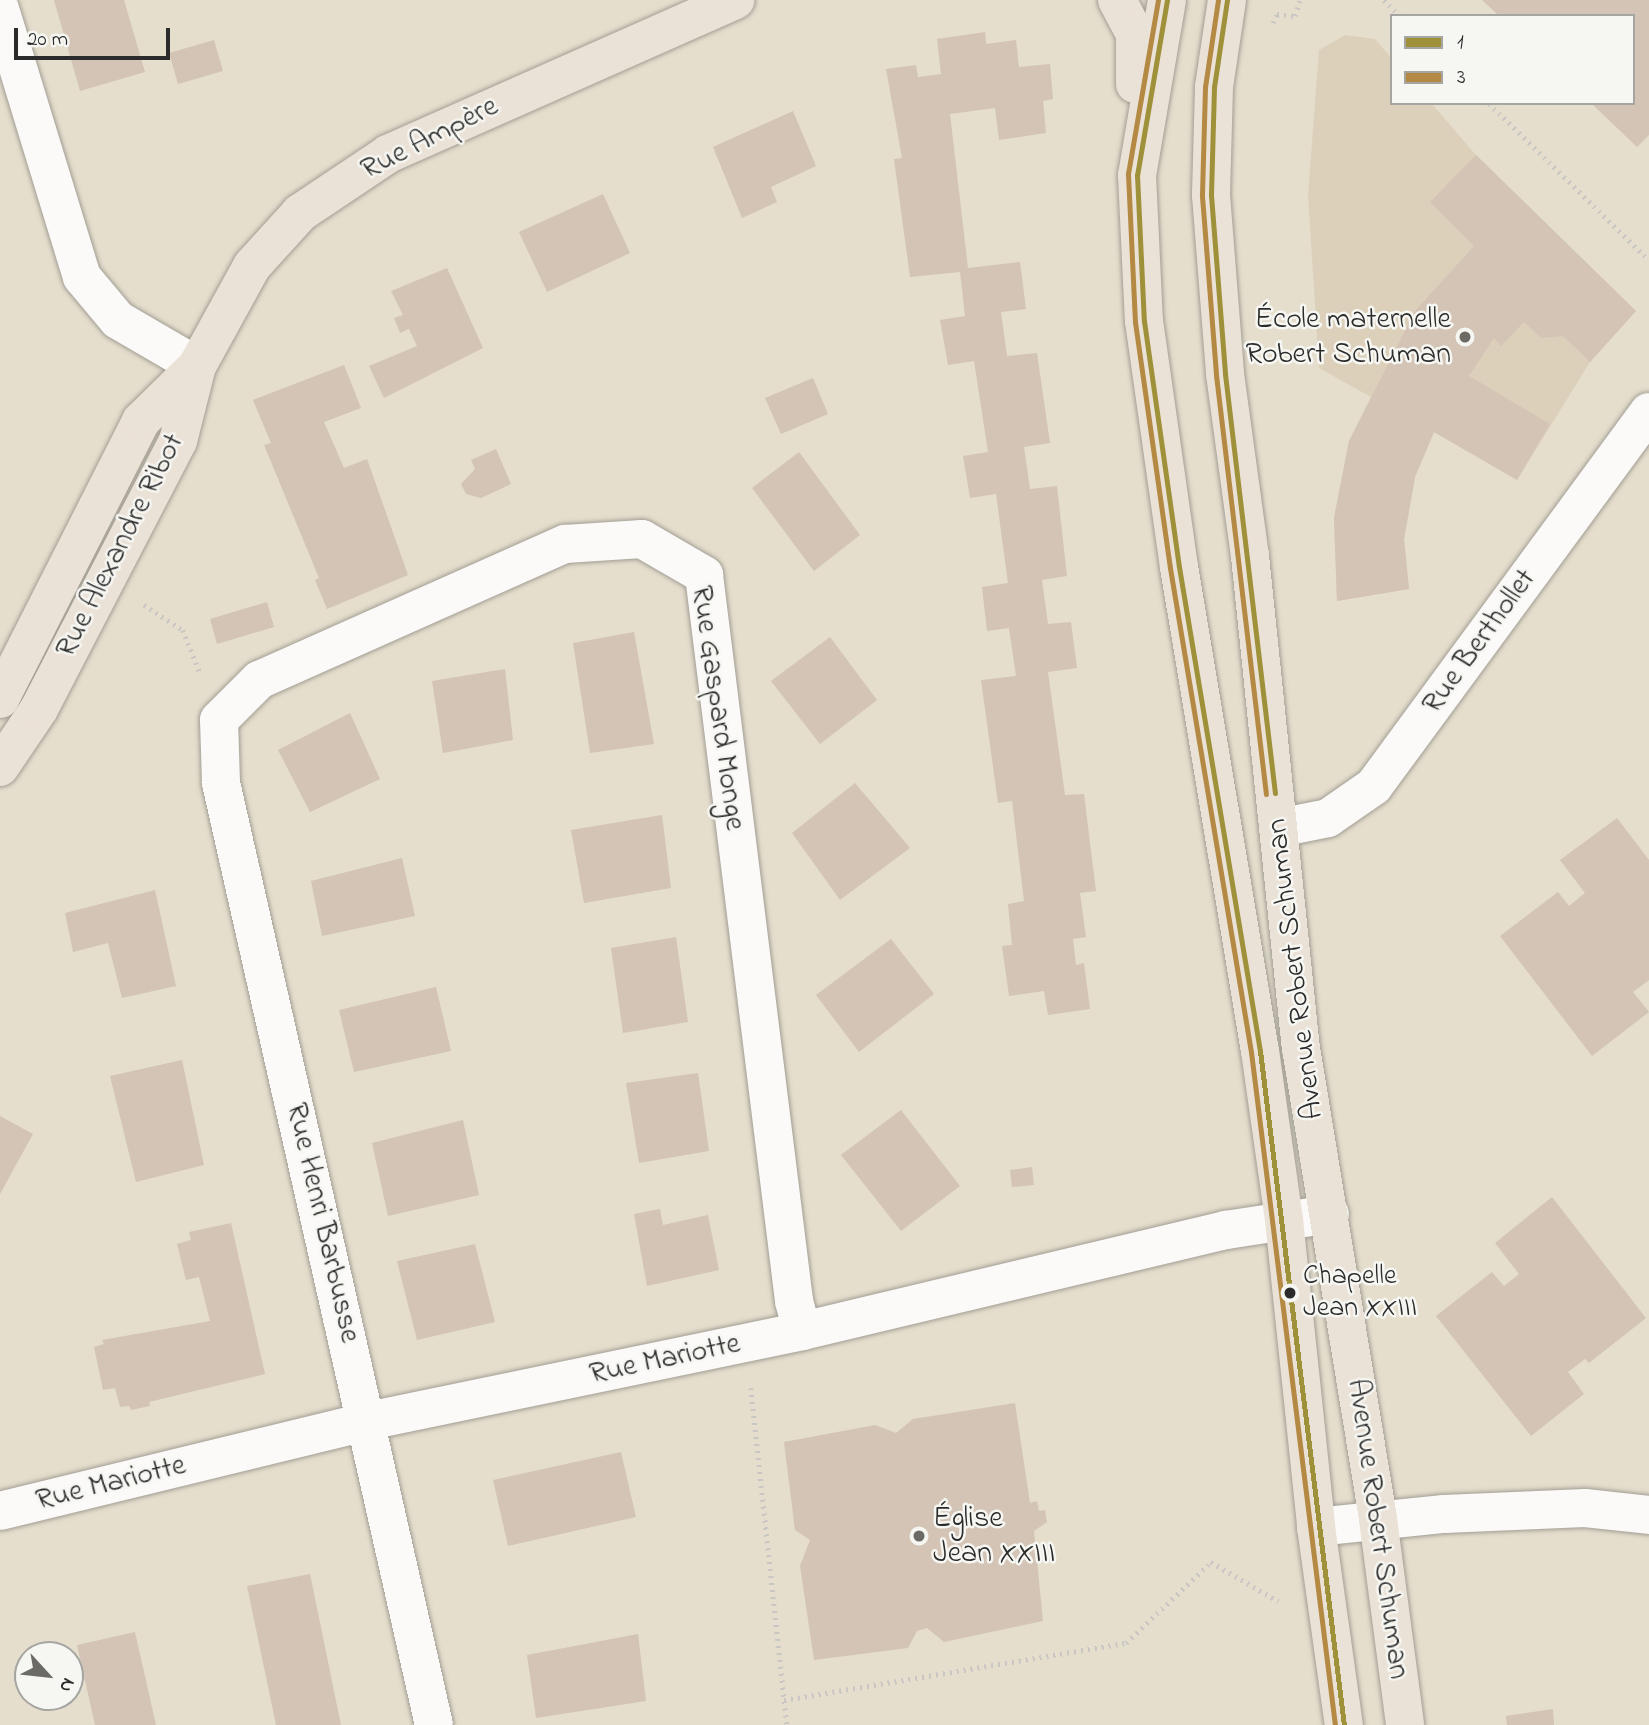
<!DOCTYPE html>
<html>
<head>
<meta charset="utf-8">
<style>
  body { margin:0 }
  #map { position:relative; width:1649px; height:1725px; overflow:hidden; background:#e5decd; font-family:"Indie Flower",sans-serif }
  div>[style] { position:absolute }
  [style*='--x'] { left:calc(var(--x)*1px); top:calc(var(--y)*1px); width:calc(var(--w)*1px); rotate:calc(var(--a)*1deg) }
  .built>* { inset:0; background:#dcd0ba }
  .building>* { inset:0; background:#d3c4b5 }
  .path>* { height:4.5px; margin-top:-2.25px; transform-origin:0; background:repeating-linear-gradient(90deg,#c9c7c3 0 2px,transparent 0 7px) }
  .roads { filter:drop-shadow(0 0 2px #a29e94) drop-shadow(0 0 2px #a29e94) }
  .minor>* { height:38px; margin:-19px; padding:0 19px; transform-origin:19px; border-radius:19px; background:#fbfaf8 }
  .major>* { height:38px; margin:-19px; padding:0 19px; transform-origin:19px; border-radius:19px; background:#ebe2d7 }
  .bus-1>* { height:5px; margin:-2.5px; padding:0 2.5px; transform-origin:2.5px; border-radius:2.5px; background:#9f903a }
  .bus-2>* { height:5px; margin:-2.5px; padding:0 2.5px; transform-origin:2.5px; border-radius:2.5px; background:#b38943 }
  .dots>* { width:19px; height:19px; translate:-50% -50%; box-sizing:border-box; border:4px solid #f6f6f2; border-radius:50% }
  span { translate:-50% -50%; white-space:nowrap; text-align:center; line-height:1.15; -webkit-text-stroke:5px #f6f6f2; paint-order:stroke }
  .bus-label { font-size:28px; color:#2b2b2b }
  .left { translate:0 -50%; text-align:left }
  .street-label { font-size:30px; color:#2b2b2b }
  .poi-label { font-size:30px; color:#2b2b2b }
  .right { translate:-100% -50%; text-align:right }
  .legend { position:absolute; left:1390px; top:14px; width:245px; height:91px; box-sizing:border-box; background:#f6f6f2; border:2px solid #a5a5a2; margin:0; padding:9px 12px; list-style:none; font-size:21px; color:#2b2b2b }
  .legend li { display:flex; align-items:center; gap:14px; height:35px }
  .legend b { width:35px; border:2px solid #a5a5a2 }
  .north { position:absolute; left:14px; top:1641px; width:70px; height:70px; box-sizing:border-box; background:#f6f6f2; border:2px solid #a5a5a2; border-radius:50%; rotate:117deg; font-size:19px; font-weight:700; line-height:28px; text-align:center; color:#2b2b2b }
  .north::after { content:''; display:block; margin:auto; width:24px; height:32px; background:#6c6a64; clip-path:polygon(50% 0,100% 100%,50% 72%,0 100%) }
  .scale { position:absolute; left:14px; top:28px; width:156px; height:32px; box-sizing:border-box; border:4px solid #2b2b2b; border-top:0; padding-left:9px; font-size:21px; line-height:24px; white-space:nowrap; color:#2b2b2b; -webkit-text-stroke:5px #f6f6f2; paint-order:stroke }
</style>
</head>
<body>
<div id="map">
  <div class="built">
    <i style="clip-path:polygon(1345px 35px,1375px 39px,1392px 59px,1392px 103px,1431px 103px,1476px 155px,1636px 311px,1590px 362px,1517px 480px,1434px 432px,1415px 477px,1404px 539px,1409px 589px,1337px 601px,1334px 518px,1349px 441px,1371px 397px,1319px 368px,1308px 195px,1319px 50px)"></i>
  </div>
  <div class="building">
    <i style="clip-path:polygon(54px 0,124px 0,145px 72px,80px 91px)"></i>
    <i style="clip-path:polygon(1482px 0,1649px 0,1649px 135px,1637px 147px,1591px 103px,1633px 103px,1633px 16px,1499px 16px)"></i>
    <i style="clip-path:polygon(985px 32px,986px 44px,1016px 40px,1019px 67px,1050px 64px,1053px 99px,1043px 101px,1046px 133px,999px 140px,995px 108px,950px 114px,968px 268px,1020px 262px,1026px 309px,1001px 312px,1007px 356px,1037px 353px,1050px 443px,1024px 447px,1030px 489px,1057px 486px,1067px 576px,1042px 580px,1048px 624px,1071px 622px,1077px 668px,1048px 672px,1065px 795px,1084px 794px,1096px 891px,1080px 893px,1086px 937px,1073px 939px,1076px 965px,1084px 963px,1090px 1009px,1048px 1015px,1044px 991px,1009px 996px,1002px 946px,1012px 945px,1008px 904px,1024px 901px,1012px 801px,998px 803px,981px 680px,1016px 676px,1009px 628px,987px 631px,982px 587px,1008px 583px,996px 494px,970px 498px,963px 456px,988px 452px,974px 361px,948px 365px,940px 320px,965px 316px,960px 272px,910px 277px,894px 159px,902px 158px,886px 69px,916px 65px,918px 77px,941px 74px,937px 39px)"></i>
    <i style="clip-path:polygon(214px 40px,223px 71px,178px 84px,169px 53px)"></i>
    <i style="clip-path:polygon(793px 111px,816px 166px,771px 187px,777px 202px,742px 218px,713px 147px)"></i>
    <i style="clip-path:polygon(1476px 155px,1636px 311px,1590px 362px,1563px 336px,1541px 338px,1524px 322px,1501px 346px,1494px 338px,1469px 376px,1550px 424px,1517px 480px,1434px 432px,1415px 477px,1404px 539px,1409px 589px,1337px 601px,1334px 518px,1349px 441px,1415px 311px,1474px 246px,1430px 202px)"></i>
    <i style="clip-path:polygon(603px 194px,630px 253px,547px 292px,519px 232px)"></i>
    <i style="clip-path:polygon(447px 268px,483px 348px,384px 398px,369px 366px,417px 346px,409px 329px,400px 333px,394px 318px,403px 315px,391px 291px)"></i>
    <i style="clip-path:polygon(344px 365px,361px 408px,324px 422px,344px 468px,367px 459px,408px 575px,327px 609px,315px 580px,319px 578px,264px 445px,271px 443px,253px 400px)"></i>
    <i style="clip-path:polygon(813px 378px,828px 414px,781px 434px,765px 398px)"></i>
    <i style="clip-path:polygon(496px 449px,511px 484px,481px 498px,466px 494px,461px 484px,475px 469px,471px 460px)"></i>
    <i style="clip-path:polygon(799px 452px,860px 535px,814px 571px,752px 488px)"></i>
    <i style="clip-path:polygon(267px 602px,274px 627px,217px 644px,210px 619px)"></i>
    <i style="clip-path:polygon(634px 632px,654px 744px,590px 753px,573px 643px)"></i>
    <i style="clip-path:polygon(830px 637px,877px 700px,820px 744px,771px 681px)"></i>
    <i style="clip-path:polygon(505px 669px,513px 740px,443px 753px,432px 681px)"></i>
    <i style="clip-path:polygon(350px 713px,380px 779px,310px 812px,278px 750px)"></i>
    <i style="clip-path:polygon(855px 783px,910px 848px,840px 900px,792px 833px)"></i>
    <i style="clip-path:polygon(662px 815px,671px 888px,584px 903px,571px 830px)"></i>
    <i style="clip-path:polygon(1617px 818px,1649px 860px,1649px 980px,1633px 992px,1649px 1012px,1592px 1056px,1500px 936px,1558px 892px,1569px 906px,1585px 893px,1560px 860px)"></i>
    <i style="clip-path:polygon(402px 858px,415px 916px,322px 936px,311px 881px)"></i>
    <i style="clip-path:polygon(155px 890px,176px 986px,122px 998px,108px 943px,73px 952px,65px 913px)"></i>
    <i style="clip-path:polygon(676px 937px,688px 1022px,623px 1033px,611px 948px)"></i>
    <i style="clip-path:polygon(891px 939px,934px 994px,859px 1052px,816px 995px)"></i>
    <i style="clip-path:polygon(436px 987px,451px 1051px,354px 1072px,339px 1010px)"></i>
    <i style="clip-path:polygon(182px 1060px,204px 1165px,136px 1182px,110px 1076px)"></i>
    <i style="clip-path:polygon(698px 1073px,709px 1151px,639px 1163px,626px 1083px)"></i>
    <i style="clip-path:polygon(901px 1110px,960px 1186px,901px 1231px,841px 1155px)"></i>
    <i style="clip-path:polygon(0 1116px,33px 1134px,0 1194px)"></i>
    <i style="clip-path:polygon(463px 1120px,479px 1195px,388px 1216px,372px 1143px)"></i>
    <i style="clip-path:polygon(1032px 1167px,1034px 1185px,1012px 1187px,1010px 1170px)"></i>
    <i style="clip-path:polygon(1552px 1197px,1646px 1318px,1589px 1363px,1585px 1359px,1568px 1372px,1584px 1394px,1531px 1436px,1436px 1316px,1492px 1272px,1504px 1286px,1519px 1274px,1495px 1243px)"></i>
    <i style="clip-path:polygon(660px 1209px,663px 1225px,708px 1215px,719px 1270px,647px 1286px,634px 1214px)"></i>
    <i style="clip-path:polygon(231px 1223px,265px 1374px,149px 1402px,150px 1406px,131px 1410px,129px 1406px,120px 1407px,115px 1388px,103px 1390px,94px 1347px,104px 1344px,102px 1340px,210px 1321px,199px 1277px,186px 1280px,177px 1244px,191px 1240px,189px 1232px)"></i>
    <i style="clip-path:polygon(475px 1244px,495px 1322px,417px 1340px,397px 1261px)"></i>
    <i style="clip-path:polygon(1015px 1403px,1030px 1503px,1037px 1501px,1039px 1511px,1045px 1510px,1047px 1522px,1034px 1531px,1043px 1621px,944px 1642px,927px 1628px,917px 1631px,908px 1648px,814px 1660px,800px 1566px,810px 1540px,795px 1530px,784px 1442px,875px 1425px,896px 1433px,913px 1419px)"></i>
    <i style="clip-path:polygon(621px 1452px,636px 1517px,508px 1546px,493px 1480px)"></i>
    <i style="clip-path:polygon(310px 1574px,341px 1725px,276px 1725px,247px 1586px)"></i>
    <i style="clip-path:polygon(135px 1632px,156px 1725px,95px 1725px,77px 1645px)"></i>
    <i style="clip-path:polygon(638px 1634px,646px 1701px,536px 1718px,527px 1655px)"></i>
    <i style="clip-path:polygon(1553px 1709px,1554px 1725px,1507px 1725px,1506px 1716px)"></i>
  </div>
  <div class="path">
    <i style="--x:1384;--y:0;--w:23;--a:45"></i>
    <i style="--x:1273;--y:23;--w:10;--a:-66"></i>
    <i style="--x:1277;--y:14;--w:18;--a:6"></i>
    <i style="--x:1295;--y:16;--w:17;--a:-73"></i>
    <i style="--x:1489;--y:103;--w:224;--a:44.5"></i>
    <i style="--x:144;--y:605;--w:46;--a:32.7"></i>
    <i style="--x:183;--y:630;--w:46;--a:68.4"></i>
    <i style="--x:751;--y:1388;--w:339;--a:83.9"></i>
    <i style="--x:784;--y:1700;--w:347;--a:-9.5"></i>
    <i style="--x:1126;--y:1643;--w:117;--a:-43.6"></i>
    <i style="--x:1211;--y:1562;--w:78;--a:30.2"></i>
  </div>
  <div class="roads">
    <div class="minor">
      <i style="--x:0;--y:9;--w:280;--a:73"></i>
      <i style="--x:82;--y:277;--w:56;--a:50.1"></i>
      <i style="--x:118;--y:320;--w:91;--a:30.2"></i>
      <i style="--x:1278;--y:828;--w:51;--a:-11.3"></i>
      <i style="--x:1328;--y:818;--w:56;--a:-34.8"></i>
      <i style="--x:1374;--y:786;--w:464;--a:-53.7"></i>
      <i style="--x:0;--y:1511;--w:379;--a:-13.7"></i>
      <i style="--x:368;--y:1421;--w:443;--a:-11.7"></i>
      <i style="--x:802;--y:1331;--w:436;--a:-13.4"></i>
      <i style="--x:1226;--y:1230;--w:105;--a:-8.7"></i>
      <i style="--x:1316;--y:1527;--w:129;--a:-5.8"></i>
      <i style="--x:1444;--y:1514;--w:141;--a:-2.4"></i>
      <i style="--x:1585;--y:1508;--w:64;--a:6.2"></i>
      <i style="--x:434;--y:1725;--w:966;--a:-102.74"></i>
      <i style="--x:221;--y:783;--w:63;--a:-91.8"></i>
      <i style="--x:219;--y:720;--w:57;--a:-45"></i>
      <i style="--x:259;--y:680;--w:335;--a:-24"></i>
      <i style="--x:565;--y:544;--w:77;--a:-3.7"></i>
      <i style="--x:642;--y:539;--w:72;--a:30.1"></i>
      <i style="--x:704;--y:575;--w:732;--a:82.93"></i>
      <i style="--x:794;--y:1301;--w:31;--a:75"></i>
    </div>
    <div class="major">
      <i style="--x:1117;--y:0;--w:38;--a:62"></i>
      <i style="--x:1135;--y:34;--w:50;--a:90"></i>
      <i style="--x:1167;--y:0;--w:178;--a:99.7"></i>
      <i style="--x:1137;--y:175;--w:146;--a:87.3"></i>
      <i style="--x:1144;--y:321;--w:248;--a:81.9"></i>
      <i style="--x:1179;--y:567;--w:491;--a:80.5"></i>
      <i style="--x:1260;--y:1051;--w:171;--a:81.9"></i>
      <i style="--x:1284;--y:1220;--w:309;--a:84"></i>
      <i style="--x:1316;--y:1527;--w:200;--a:82"></i>
      <i style="--x:1227;--y:0;--w:88;--a:98.5"></i>
      <i style="--x:1214;--y:87;--w:108;--a:91.6"></i>
      <i style="--x:1211;--y:195;--w:180;--a:85.5"></i>
      <i style="--x:1225;--y:374;--w:184;--a:82.2"></i>
      <i style="--x:1250;--y:556;--w:495;--a:84.1"></i>
      <i style="--x:1301;--y:1048;--w:477;--a:80.7"></i>
      <i style="--x:1378;--y:1519;--w:208;--a:82.5"></i>
      <i style="--x:0;--y:699;--w:312;--a:-63.1"></i>
      <i style="--x:141;--y:421;--w:78;--a:-44.5"></i>
      <i style="--x:0;--y:767;--w:70;--a:-56.1"></i>
      <i style="--x:39;--y:709;--w:302;--a:-62.6"></i>
      <i style="--x:178;--y:441;--w:77;--a:-75.8"></i>
      <i style="--x:197;--y:366;--w:114;--a:-61.2"></i>
      <i style="--x:252;--y:266;--w:72;--a:-47.8"></i>
      <i style="--x:300;--y:213;--w:106;--a:-33.8"></i>
      <i style="--x:388;--y:154;--w:380;--a:-23.9"></i>
    </div>
  </div>
  <div class="bus-1">
    <i style="--x:1167;--y:0;--w:178;--a:99.7"></i>
    <i style="--x:1137;--y:175;--w:146;--a:87.3"></i>
    <i style="--x:1144;--y:321;--w:248;--a:81.9"></i>
    <i style="--x:1179;--y:567;--w:491;--a:80.5"></i>
    <i style="--x:1260;--y:1051;--w:679;--a:82.9"></i>
    <i style="--x:1227;--y:0;--w:88;--a:98.5"></i>
    <i style="--x:1214;--y:87;--w:108;--a:91.6"></i>
    <i style="--x:1211;--y:195;--w:180;--a:85.5"></i>
    <i style="--x:1225;--y:374;--w:422;--a:83.2"></i>
  </div>
  <div class="bus-2">
    <i style="--x:1158;--y:0;--w:177;--a:99.8"></i>
    <i style="--x:1128;--y:174;--w:148;--a:87.3"></i>
    <i style="--x:1135;--y:322;--w:248;--a:81.9"></i>
    <i style="--x:1170;--y:568;--w:491;--a:80.5"></i>
    <i style="--x:1251;--y:1052;--w:678;--a:82.89"></i>
    <i style="--x:1218;--y:0;--w:88;--a:98.5"></i>
    <i style="--x:1205;--y:87;--w:109;--a:91.6"></i>
    <i style="--x:1202;--y:196;--w:180;--a:85.5"></i>
    <i style="--x:1216;--y:375;--w:422;--a:83.2"></i>
  </div>
  <div class="dots">
    <i style="left:1465px;top:337px;background:#6c6a64"></i>
    <i style="left:1290px;top:1293px;background:#2b2b2b"></i>
    <i style="left:919px;top:1536px;background:#6c6a64"></i>
  </div>
  <div class="bus-label">
    <span class="left" style="left:1303px;top:1293px">Chapelle<br>Jean XXIII</span>
  </div>
  <div class="street-label">
    <span style="left:430px;top:139px;rotate:-27deg">Rue Ampère</span>
    <span style="left:121px;top:546px;rotate:-63deg">Rue Alexandre Ribot</span>
    <span style="left:1480px;top:642px;rotate:-54deg">Rue Berthollet</span>
    <span style="left:717px;top:708px;rotate:82deg">Rue Gaspard Monge</span>
    <span style="left:1296px;top:969px;rotate:-97deg">Avenue Robert Schuman</span>
    <span style="left:322px;top:1223px;rotate:77deg">Rue Henri Barbusse</span>
    <span style="left:665px;top:1360px;rotate:-12deg">Rue Mariotte</span>
    <span style="left:111px;top:1484px;rotate:-14deg">Rue Mariotte</span>
    <span style="left:1377px;top:1529px;rotate:82deg">Avenue Robert Schuman</span>
  </div>
  <div class="poi-label">
    <span class="right" style="left:1451px;top:337px">École maternelle<br>Robert Schuman</span>
    <span class="left" style="left:933px;top:1536px">Église<br>Jean XXIII</span>
  </div>
  <ul class="legend">
  <li><b style="height:9px;background:#9f903a"></b>1</li>
  <li><b style="height:9px;background:#b38943"></b>3</li>
  </ul>
  <div class="north">N</div>
  <div class="scale">20 m</div>
</div>
</body>
</html>
